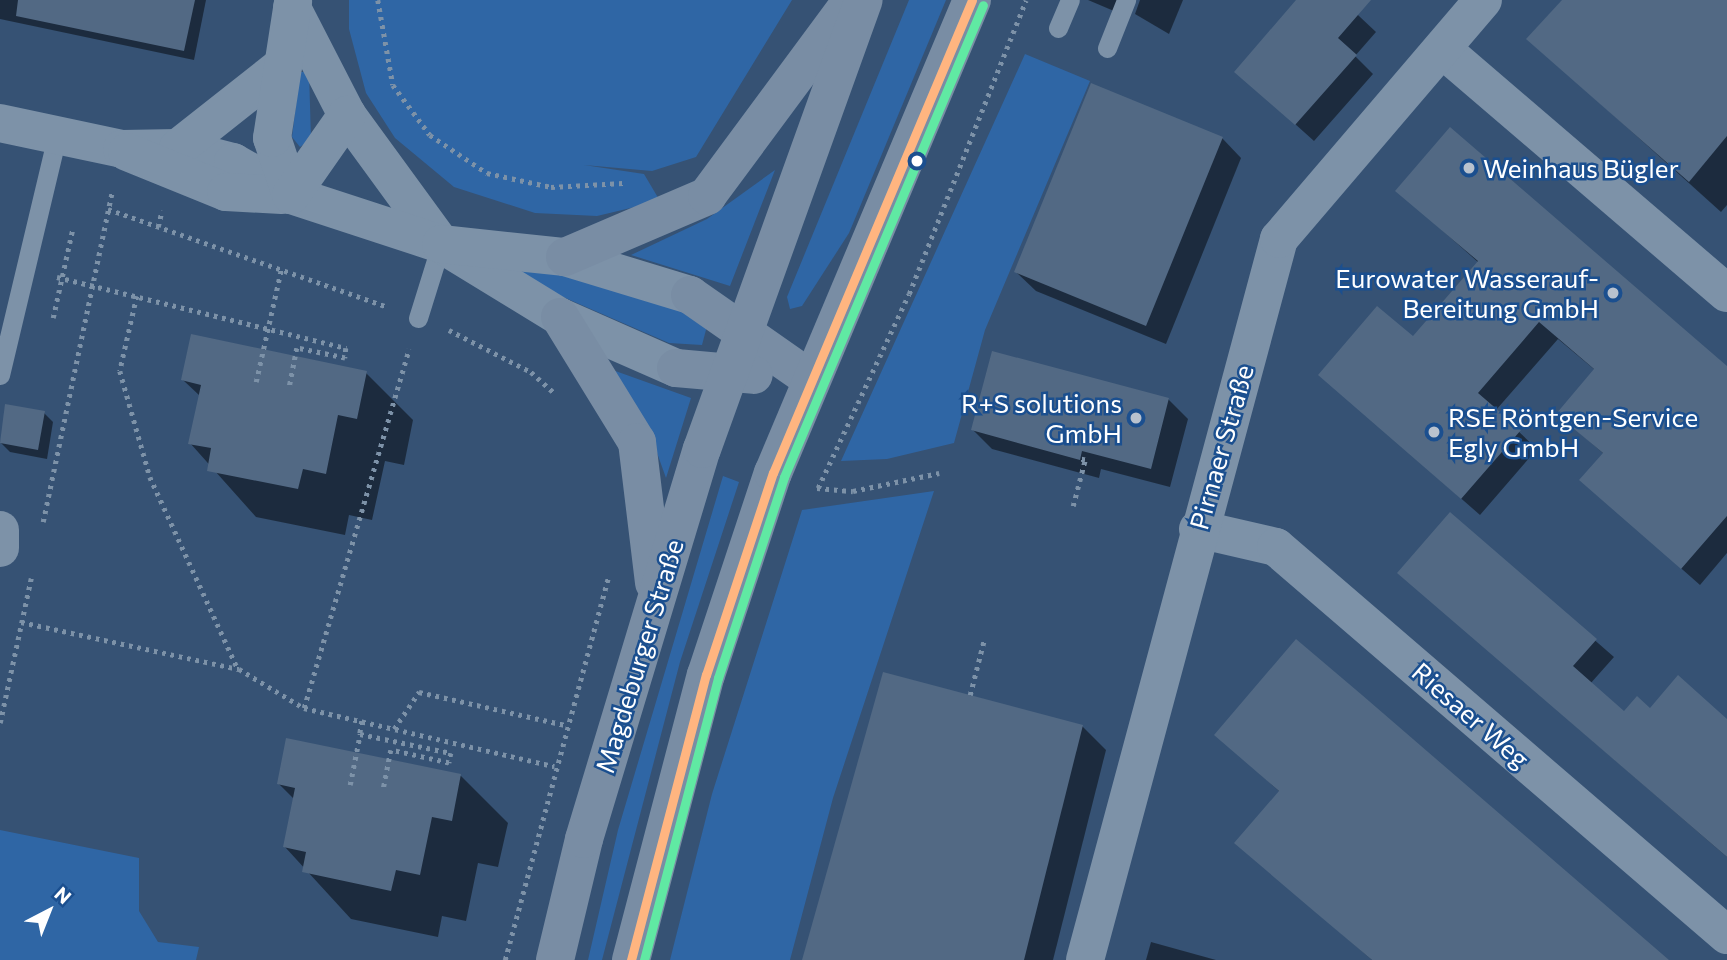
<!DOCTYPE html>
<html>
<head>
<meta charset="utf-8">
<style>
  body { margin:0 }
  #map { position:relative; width:1727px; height:960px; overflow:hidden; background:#365274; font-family:Commissioner,sans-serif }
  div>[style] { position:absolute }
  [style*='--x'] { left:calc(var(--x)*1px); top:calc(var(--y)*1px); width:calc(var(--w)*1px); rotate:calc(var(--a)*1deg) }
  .green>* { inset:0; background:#2f66a5 }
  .shadow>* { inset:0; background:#0007 }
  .building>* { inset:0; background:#526984 }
  .path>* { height:4.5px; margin-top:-2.25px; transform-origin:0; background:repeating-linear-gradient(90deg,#7d92a8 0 3.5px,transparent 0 8.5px) }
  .lane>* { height:19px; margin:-9.5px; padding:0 9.5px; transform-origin:9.5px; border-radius:9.5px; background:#7d92a8 }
  .street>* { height:38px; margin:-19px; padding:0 19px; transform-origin:19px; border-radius:19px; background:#7d92a8 }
  .secondary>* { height:38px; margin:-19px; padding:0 19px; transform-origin:19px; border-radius:19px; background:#798da4 }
  .bus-1>* { height:9px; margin:-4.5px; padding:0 4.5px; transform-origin:4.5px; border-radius:4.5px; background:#ffb580 }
  .bus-2>* { height:9px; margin:-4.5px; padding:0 4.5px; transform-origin:4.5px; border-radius:4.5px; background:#60e9a3 }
  .dots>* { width:19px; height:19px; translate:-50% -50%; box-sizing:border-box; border:4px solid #1b4f8f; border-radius:50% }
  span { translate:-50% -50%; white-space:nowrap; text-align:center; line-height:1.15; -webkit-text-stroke:5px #1b4f8f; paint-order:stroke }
  .poi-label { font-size:26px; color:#fff }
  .left { translate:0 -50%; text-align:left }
  .right { translate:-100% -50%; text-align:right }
  .street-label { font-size:26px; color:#fff }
  .north { position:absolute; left:14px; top:876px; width:70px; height:70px; -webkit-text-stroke:5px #1b4f8f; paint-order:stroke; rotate:42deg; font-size:19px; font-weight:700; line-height:28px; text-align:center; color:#fff }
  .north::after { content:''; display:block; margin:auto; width:24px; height:32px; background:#fff; clip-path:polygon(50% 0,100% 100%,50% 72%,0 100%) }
</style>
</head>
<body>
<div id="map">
  <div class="green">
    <i style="clip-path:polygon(349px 0,792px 0,696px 157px,652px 171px,584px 165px,644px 174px,660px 201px,597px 216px,535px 213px,454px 187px,395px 138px,366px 93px,349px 29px)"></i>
    <i style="clip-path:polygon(909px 0,946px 0,849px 233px,802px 306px,790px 309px,787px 297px)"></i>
    <i style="clip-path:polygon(1025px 54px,1090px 81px,985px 330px,954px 443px,887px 459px,841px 461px)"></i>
    <i style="clip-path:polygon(300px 72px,309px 72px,311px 139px,300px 147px,292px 137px)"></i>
    <i style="clip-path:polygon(775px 170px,730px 286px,631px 255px,707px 219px)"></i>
    <i style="clip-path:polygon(515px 262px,678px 308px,707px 326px,702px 345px,669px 343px,510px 274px)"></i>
    <i style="clip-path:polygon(607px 368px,691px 398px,666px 478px,646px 422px)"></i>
    <i style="clip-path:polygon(723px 476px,739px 482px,680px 662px,602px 960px,588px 960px,618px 830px)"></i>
    <i style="clip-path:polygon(934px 491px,833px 798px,790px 960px,670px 960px,712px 794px,802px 510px)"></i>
    <i style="clip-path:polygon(0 830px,139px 858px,139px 911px,158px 942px,199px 947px,196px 960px,0 960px)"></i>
  </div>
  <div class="shadow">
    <i style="clip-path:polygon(0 0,206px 0,194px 60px,0 19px)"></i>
    <i style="clip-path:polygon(1088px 0,1128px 0,1121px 14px)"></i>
    <i style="clip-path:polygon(1140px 0,1183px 0,1169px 34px,1135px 14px)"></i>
    <i style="clip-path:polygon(1320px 0,1342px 0,1376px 32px,1355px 56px,1373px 74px,1314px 141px,1236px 71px)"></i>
    <i style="clip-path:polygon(1564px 0,1727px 0,1727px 205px,1721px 212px,1529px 39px)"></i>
    <i style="clip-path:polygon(1222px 138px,1241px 158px,1166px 344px,1036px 291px,1016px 272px)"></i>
    <i style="clip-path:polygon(1398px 191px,1727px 369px,1727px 553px,1700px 585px,1581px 480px,1604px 454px,1558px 414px,1595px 370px,1558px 339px,1496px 410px,1537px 449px,1480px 515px,1320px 375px,1413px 339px,1479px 263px)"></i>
    <i style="clip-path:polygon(366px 373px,413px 420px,404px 465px,385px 461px,372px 520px,349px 515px,345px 535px,256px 517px,190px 443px,200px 396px,183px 380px)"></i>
    <i style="clip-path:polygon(1168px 399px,1188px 419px,1170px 487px,1101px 469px,1099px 478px,992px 449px,973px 430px)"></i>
    <i style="clip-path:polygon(44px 413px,53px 422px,47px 459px,10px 452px,0 442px)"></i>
    <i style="clip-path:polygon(1450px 514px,1614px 657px,1590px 684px,1624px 713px,1650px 710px,1727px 721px,1727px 857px,1399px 573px)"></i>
    <i style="clip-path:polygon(1082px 726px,1106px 750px,1053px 960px,805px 960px)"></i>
    <i style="clip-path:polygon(1216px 734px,1666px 960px,1372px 960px,1237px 843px,1280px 792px)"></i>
    <i style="clip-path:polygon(461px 776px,508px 823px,498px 867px,478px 863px,466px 921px,442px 916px,438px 937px,351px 919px,285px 847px,294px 799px,279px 784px)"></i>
    <i style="clip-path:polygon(1151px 942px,1216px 960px,1146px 960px)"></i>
  </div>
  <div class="building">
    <i style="clip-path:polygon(18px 0,195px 0,184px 51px,16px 16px)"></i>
    <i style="clip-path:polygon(1296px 0,1371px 0,1338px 38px,1357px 55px,1295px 125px,1234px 72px)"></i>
    <i style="clip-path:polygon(1562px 0,1727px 0,1727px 136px,1689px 182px,1526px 39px)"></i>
    <i style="clip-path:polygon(1091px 83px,1223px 137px,1146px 326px,1014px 272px)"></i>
    <i style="clip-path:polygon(1450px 127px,1727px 366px,1727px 516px,1681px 569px,1579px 480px,1603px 453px,1556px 414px,1594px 369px,1539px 322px,1478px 393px,1521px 430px,1461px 499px,1318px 375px,1377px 306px,1413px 336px,1478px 261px,1395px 191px)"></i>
    <i style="clip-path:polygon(191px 334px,367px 371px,357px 419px,338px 415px,326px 474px,303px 469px,298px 489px,207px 471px,211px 448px,188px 444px,201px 385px,181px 380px)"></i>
    <i style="clip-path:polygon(992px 351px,1169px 398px,1151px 469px,1082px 451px,1080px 460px,971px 430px)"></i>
    <i style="clip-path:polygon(5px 404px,45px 411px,38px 450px,0 443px)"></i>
    <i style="clip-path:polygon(1450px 512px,1597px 639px,1573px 666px,1624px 711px,1637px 696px,1650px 708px,1678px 675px,1727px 719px,1727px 857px,1397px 573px)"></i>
    <i style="clip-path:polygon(1296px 639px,1362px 695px,1669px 960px,1372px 960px,1315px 912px,1234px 843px,1279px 791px,1214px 735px)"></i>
    <i style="clip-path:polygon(883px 672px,1083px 725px,1024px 960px,802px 960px)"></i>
    <i style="clip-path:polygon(286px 738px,461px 774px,452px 821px,432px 817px,420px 875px,396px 870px,391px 891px,302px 872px,306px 852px,283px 847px,295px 788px,277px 784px)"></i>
  </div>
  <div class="path">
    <i style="--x:378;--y:0;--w:86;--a:80"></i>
    <i style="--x:393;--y:85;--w:62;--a:53.5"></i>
    <i style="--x:430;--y:135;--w:69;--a:33.7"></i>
    <i style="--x:487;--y:173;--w:66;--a:12.3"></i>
    <i style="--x:551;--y:187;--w:72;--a:-3.2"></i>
    <i style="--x:108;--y:209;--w:297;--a:19.3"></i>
    <i style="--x:158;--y:227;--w:17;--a:-77"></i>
    <i style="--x:57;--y:277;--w:298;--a:13.8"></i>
    <i style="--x:346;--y:348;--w:10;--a:96"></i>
    <i style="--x:345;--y:358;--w:49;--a:-168.2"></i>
    <i style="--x:297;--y:348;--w:42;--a:101"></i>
    <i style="--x:137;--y:296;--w:77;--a:102.8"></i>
    <i style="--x:120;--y:371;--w:110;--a:74.2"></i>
    <i style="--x:150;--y:477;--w:211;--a:65.4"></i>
    <i style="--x:53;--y:318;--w:93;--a:-77.6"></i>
    <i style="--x:449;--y:330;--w:92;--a:27.1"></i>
    <i style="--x:531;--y:372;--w:31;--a:42"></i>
    <i style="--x:256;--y:382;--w:115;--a:-77.4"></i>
    <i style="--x:817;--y:488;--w:36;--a:5"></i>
    <i style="--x:853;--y:491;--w:88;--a:-11.8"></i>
    <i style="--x:818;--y:488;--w:214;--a:-64.9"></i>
    <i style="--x:909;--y:294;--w:316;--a:-68.3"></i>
    <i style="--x:1073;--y:506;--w:48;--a:-75.4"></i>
    <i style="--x:1085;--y:460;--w:5;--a:-169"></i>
    <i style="--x:43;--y:522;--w:338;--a:-78.2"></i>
    <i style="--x:21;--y:622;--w:223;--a:12.2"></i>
    <i style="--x:239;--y:669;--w:76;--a:31"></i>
    <i style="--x:304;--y:708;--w:257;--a:13.1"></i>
    <i style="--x:970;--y:695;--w:57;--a:-75.7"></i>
    <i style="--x:304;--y:708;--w:374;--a:-73.7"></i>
    <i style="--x:362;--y:721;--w:13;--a:99"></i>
    <i style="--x:360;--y:734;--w:93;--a:11.8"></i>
    <i style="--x:451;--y:753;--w:10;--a:101"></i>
    <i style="--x:449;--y:763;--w:59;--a:-167.4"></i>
    <i style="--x:391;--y:750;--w:42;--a:101"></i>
    <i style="--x:0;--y:723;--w:148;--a:-77.9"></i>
    <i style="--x:394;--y:729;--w:45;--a:-56"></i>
    <i style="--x:419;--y:692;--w:150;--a:12.7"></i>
    <i style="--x:350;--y:785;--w:52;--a:-78.9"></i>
    <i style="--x:505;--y:960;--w:397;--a:-74.9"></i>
  </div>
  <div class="lane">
    <i style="--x:1058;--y:28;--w:30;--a:-67"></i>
    <i style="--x:1107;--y:48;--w:52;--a:-68.4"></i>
    <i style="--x:418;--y:318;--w:77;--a:-72.7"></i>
    <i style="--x:0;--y:375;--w:246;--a:-76.6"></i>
  </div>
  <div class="street">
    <i style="--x:292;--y:8;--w:120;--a:62.8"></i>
    <i style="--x:347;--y:115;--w:160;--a:53.9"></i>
    <i style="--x:441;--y:244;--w:140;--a:31.5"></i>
    <i style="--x:560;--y:317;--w:127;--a:23.7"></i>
    <i style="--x:1442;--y:49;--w:375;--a:40.6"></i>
    <i style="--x:0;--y:123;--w:125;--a:12"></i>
    <i style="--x:122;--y:149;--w:56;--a:-1"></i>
    <i style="--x:178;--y:148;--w:57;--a:14.3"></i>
    <i style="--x:233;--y:162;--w:67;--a:29.6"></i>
    <i style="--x:291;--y:195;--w:158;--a:18.1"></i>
    <i style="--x:441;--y:244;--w:125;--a:6"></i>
    <i style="--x:565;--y:257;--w:131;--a:16.9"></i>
    <i style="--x:178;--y:148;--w:134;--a:-38.3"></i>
    <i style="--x:127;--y:152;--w:107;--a:22"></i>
    <i style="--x:226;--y:192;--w:56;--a:3.1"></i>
    <i style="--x:291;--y:195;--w:60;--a:-108.4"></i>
    <i style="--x:272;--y:138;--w:138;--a:-81.2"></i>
    <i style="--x:291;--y:195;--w:98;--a:-55"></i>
    <i style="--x:1198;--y:529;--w:80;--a:13"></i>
    <i style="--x:1276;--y:547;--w:595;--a:40.71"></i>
    <i style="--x:0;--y:530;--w:18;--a:90"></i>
    <i style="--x:1085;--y:960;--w:747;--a:-74.94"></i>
    <i style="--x:1279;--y:239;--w:314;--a:-49.5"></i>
  </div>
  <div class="secondary">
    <i style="--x:565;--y:257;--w:155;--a:-23.2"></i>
    <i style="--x:707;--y:196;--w:239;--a:-53.5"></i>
    <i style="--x:690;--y:295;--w:145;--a:34.9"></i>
    <i style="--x:560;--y:317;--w:147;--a:58.4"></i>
    <i style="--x:637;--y:442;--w:142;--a:83.1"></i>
    <i style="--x:676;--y:368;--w:78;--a:5.1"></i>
    <i style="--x:555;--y:960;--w:124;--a:-76.5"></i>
    <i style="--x:584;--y:839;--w:407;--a:-73.2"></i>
    <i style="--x:702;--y:449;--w:477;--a:-70.2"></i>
    <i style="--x:631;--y:960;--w:295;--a:-75.3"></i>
    <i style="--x:706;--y:675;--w:213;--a:-71.7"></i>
    <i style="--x:773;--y:473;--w:513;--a:-67.18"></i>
  </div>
  <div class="bus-1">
    <i style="--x:631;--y:960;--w:295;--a:-75.3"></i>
    <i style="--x:706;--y:675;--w:213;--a:-71.7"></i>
    <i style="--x:773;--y:473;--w:513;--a:-67.18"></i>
  </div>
  <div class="bus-2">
    <i style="--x:644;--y:960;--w:292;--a:-75.3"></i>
    <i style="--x:718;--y:678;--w:212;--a:-71.8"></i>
    <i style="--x:784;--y:477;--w:512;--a:-67.14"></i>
  </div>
  <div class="dots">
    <i style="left:917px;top:161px;background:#fff"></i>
    <i style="left:1469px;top:168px;background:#b9c2ce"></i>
    <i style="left:1613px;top:293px;background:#b9c2ce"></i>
    <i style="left:1136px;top:418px;background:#b9c2ce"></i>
    <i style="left:1434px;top:432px;background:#b9c2ce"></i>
  </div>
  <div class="poi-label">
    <span class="left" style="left:1483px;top:168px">Weinhaus Bügler</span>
    <span class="right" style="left:1599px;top:293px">Eurowater Wasserauf-<br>Bereitung GmbH</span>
    <span class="right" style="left:1122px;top:418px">R+S solutions<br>GmbH</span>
    <span class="left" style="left:1448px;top:432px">RSE Röntgen-Service<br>Egly GmbH</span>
  </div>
  <div class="street-label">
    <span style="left:1221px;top:447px;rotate:-74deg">Pirnaer Straße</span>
    <span style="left:639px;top:656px;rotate:-73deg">Magdeburger Straße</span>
    <span style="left:1471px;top:715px;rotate:41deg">Riesaer Weg</span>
  </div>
  <div class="north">N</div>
</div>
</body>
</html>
